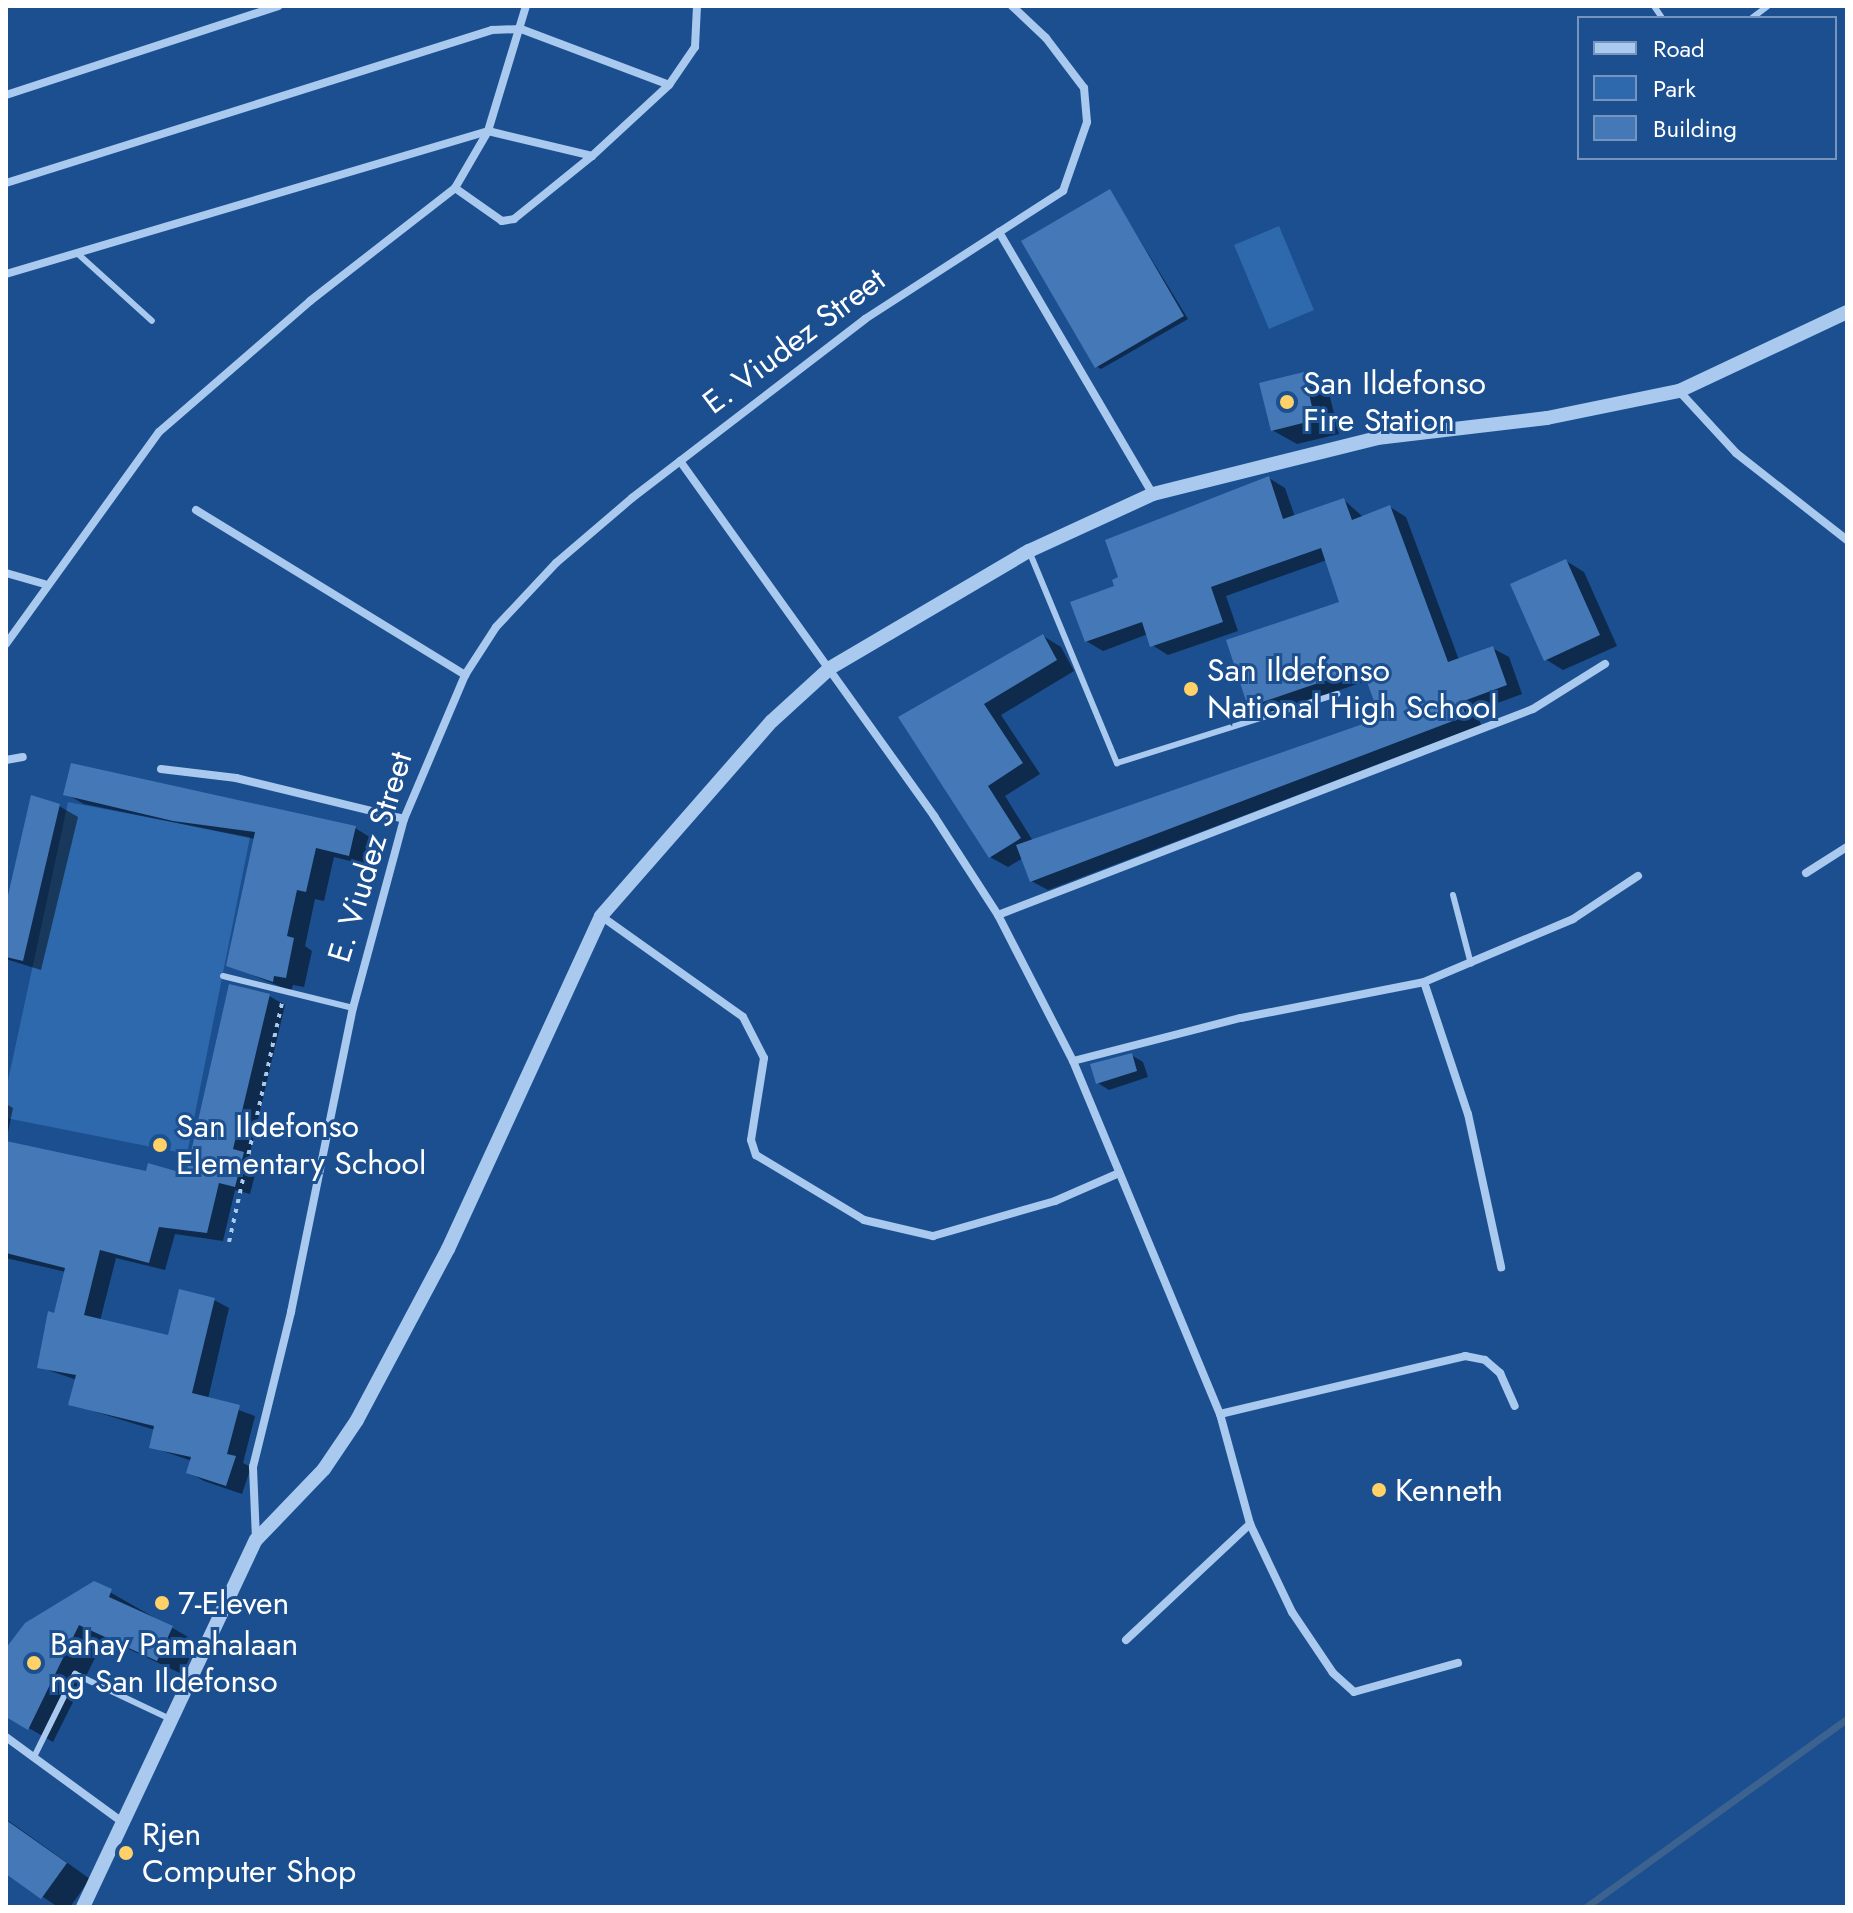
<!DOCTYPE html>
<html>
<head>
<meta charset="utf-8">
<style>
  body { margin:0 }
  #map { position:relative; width:1853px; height:1913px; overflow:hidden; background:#1b4f8f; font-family:Jost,sans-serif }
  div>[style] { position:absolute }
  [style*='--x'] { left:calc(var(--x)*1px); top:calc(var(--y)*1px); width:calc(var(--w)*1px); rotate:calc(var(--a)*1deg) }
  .green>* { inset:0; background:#2e69ad }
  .shadow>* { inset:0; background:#0007 }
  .stream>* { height:7px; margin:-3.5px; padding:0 3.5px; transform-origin:3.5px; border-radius:3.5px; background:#3c6290 }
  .building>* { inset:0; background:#4478b7 }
  .path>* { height:4px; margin-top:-2px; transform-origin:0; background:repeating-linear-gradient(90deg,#a9c9ee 0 4px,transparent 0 10px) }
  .service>* { height:6px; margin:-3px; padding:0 3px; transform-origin:3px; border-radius:3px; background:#a9c9ee }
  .minor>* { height:8px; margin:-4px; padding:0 4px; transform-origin:4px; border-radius:4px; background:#a9c9ee }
  .tertiary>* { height:14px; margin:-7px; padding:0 7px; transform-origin:7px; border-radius:7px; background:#a9c9ee }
  .dots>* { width:22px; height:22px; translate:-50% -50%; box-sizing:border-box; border:4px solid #1b4f8f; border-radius:50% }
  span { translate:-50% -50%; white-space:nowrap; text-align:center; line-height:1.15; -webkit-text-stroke:6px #1b4f8f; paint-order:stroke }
  .street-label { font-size:32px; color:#fff }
  .poi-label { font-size:32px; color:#fff }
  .left { translate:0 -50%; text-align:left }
  .frame { position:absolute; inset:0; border:8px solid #fff; pointer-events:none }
  .legend { position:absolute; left:1577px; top:16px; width:260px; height:144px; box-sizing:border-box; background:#1b4f8f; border:2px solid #7695bc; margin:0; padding:10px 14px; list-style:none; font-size:24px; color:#fff }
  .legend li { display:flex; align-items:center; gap:16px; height:40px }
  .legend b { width:40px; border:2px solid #7695bc }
</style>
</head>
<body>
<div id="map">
  <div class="green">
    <i style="clip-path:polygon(1279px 226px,1314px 310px,1269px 329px,1234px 245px)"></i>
    <i style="clip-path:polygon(68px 802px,250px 837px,187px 1154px,6px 1118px,6px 1090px)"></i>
  </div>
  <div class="shadow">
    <i style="clip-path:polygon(1110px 191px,1188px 319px,1101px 369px,1096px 366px)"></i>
    <i style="clip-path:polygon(1303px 375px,1328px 389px,1339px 434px,1297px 444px,1272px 430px)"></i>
    <i style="clip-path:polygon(1269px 478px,1285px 488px,1295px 517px,1344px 500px,1363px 517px,1390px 507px,1406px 517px,1459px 660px,1492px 648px,1509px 657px,1522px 694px,1476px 711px,1481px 725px,1048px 890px,1031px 881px,1023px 858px,1008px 867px,990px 857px,901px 718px,1043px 636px,1061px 647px,1074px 671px,1001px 715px,1040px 774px,1005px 796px,1033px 841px,1382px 719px,1369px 680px,1266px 715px,1250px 705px,1342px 603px,1327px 560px,1226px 596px,1238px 631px,1168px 655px,1152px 645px,1148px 634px,1103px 651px,1086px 641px,1117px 587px)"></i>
    <i style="clip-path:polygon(1566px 561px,1584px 572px,1617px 646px,1563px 670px,1545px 659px)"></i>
    <i style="clip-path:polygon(66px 794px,355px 828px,373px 839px,367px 865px,334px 857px,324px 901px,315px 899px,305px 946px,312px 951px,304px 987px,293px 985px,291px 991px,228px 965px,255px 839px,84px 804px)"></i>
    <i style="clip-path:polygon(59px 806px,78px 817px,41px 970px,6px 959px,6px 911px)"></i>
    <i style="clip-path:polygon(269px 996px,285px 1005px,249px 1157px,258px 1163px,250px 1194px,235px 1190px,223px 1241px,175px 1234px,165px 1270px,116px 1258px,100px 1321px,169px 1338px,214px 1300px,229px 1308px,208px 1399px,255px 1416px,243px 1463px,251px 1467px,242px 1494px,204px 1481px,188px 1472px,192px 1461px,151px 1447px,155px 1430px,70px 1404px,77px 1380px,39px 1367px,66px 1272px,6px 1258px,6px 1143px,147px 1173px,188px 1176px)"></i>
    <i style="clip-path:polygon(1131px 1055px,1143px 1062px,1148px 1077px,1109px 1090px,1098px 1083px)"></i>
    <i style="clip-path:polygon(6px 1104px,13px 1108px,6px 1142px)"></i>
    <i style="clip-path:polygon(94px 1583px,197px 1642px,182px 1674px,105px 1638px,53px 1742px,6px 1715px,6px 1651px)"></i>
    <i style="clip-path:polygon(6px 1819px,90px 1879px,70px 1907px,58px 1907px,6px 1872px)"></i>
  </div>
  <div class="stream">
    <i style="--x:1586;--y:1907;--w:322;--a:-35.8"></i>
  </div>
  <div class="building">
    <i style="clip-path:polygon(1110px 189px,1184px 316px,1095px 368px,1021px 241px)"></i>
    <i style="clip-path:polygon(1304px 372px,1315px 420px,1271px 431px,1259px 383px)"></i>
    <i style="clip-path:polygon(1269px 476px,1283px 519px,1344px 498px,1352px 520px,1390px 505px,1448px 662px,1493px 646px,1507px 685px,1461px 702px,1466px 716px,1030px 882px,1016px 845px,1380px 718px,1362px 668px,1248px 707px,1226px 640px,1339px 602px,1321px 548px,1211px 587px,1223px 622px,1150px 647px,1142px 622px,1085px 642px,1070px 602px,1114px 586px,1112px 580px,1118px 577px,1105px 540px)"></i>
    <i style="clip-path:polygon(1566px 559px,1600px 635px,1544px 661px,1510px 584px)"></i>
    <i style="clip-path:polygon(1043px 634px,1057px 660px,984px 704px,1023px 763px,988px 786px,1021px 838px,989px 858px,898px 717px)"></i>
    <i style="clip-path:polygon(71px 763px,356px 826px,349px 856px,316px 848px,306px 892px,297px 890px,287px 936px,294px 938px,286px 978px,274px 976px,273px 982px,226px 966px,255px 832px,173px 821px,63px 795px)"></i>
    <i style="clip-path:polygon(31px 795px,60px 804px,23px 961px,6px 957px,6px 904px)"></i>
    <i style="clip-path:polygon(229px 984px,270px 994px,233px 1149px,244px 1152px,235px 1187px,219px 1183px,207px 1233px,159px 1227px,149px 1263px,100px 1250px,84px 1315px,168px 1335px,179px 1289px,215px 1298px,192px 1393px,240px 1405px,227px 1454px,236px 1456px,226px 1486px,186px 1473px,191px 1457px,149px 1448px,154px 1426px,68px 1405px,76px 1375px,37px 1368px,48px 1311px,54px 1313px,65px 1268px,6px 1253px,6px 1141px,146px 1171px,148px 1163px,186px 1174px)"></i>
    <i style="clip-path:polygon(1132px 1053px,1137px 1071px,1096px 1084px,1090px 1064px)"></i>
    <i style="clip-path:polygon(94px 1581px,112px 1589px,109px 1597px,173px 1626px,157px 1661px,79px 1625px,28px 1730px,6px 1717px,6px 1648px,25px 1623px)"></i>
    <i style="clip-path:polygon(6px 1820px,67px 1863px,41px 1899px,6px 1874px)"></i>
  </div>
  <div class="path">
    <i style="--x:229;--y:1242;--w:246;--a:-77.5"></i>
  </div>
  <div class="service">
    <i style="--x:1654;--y:6;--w:14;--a:56"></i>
    <i style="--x:1752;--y:18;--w:20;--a:-37"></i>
    <i style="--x:77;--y:253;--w:101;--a:42.2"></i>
    <i style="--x:1029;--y:551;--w:230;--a:67.5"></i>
    <i style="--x:1117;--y:763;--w:231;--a:-17.4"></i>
    <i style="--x:1453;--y:895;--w:71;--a:75.4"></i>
    <i style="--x:223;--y:976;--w:134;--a:13.8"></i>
    <i style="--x:34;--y:1757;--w:93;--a:-63.7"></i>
    <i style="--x:75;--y:1674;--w:105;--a:25.3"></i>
  </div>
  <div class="minor">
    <i style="--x:6;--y:95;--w:287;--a:-18.1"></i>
    <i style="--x:6;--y:183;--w:510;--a:-17.47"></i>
    <i style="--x:492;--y:30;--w:29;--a:-2"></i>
    <i style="--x:521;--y:29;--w:158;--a:20.7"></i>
    <i style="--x:455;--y:188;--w:57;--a:35.1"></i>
    <i style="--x:502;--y:221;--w:12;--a:-9"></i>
    <i style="--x:514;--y:219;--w:100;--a:-38.9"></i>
    <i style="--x:592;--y:156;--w:105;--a:-42.7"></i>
    <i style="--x:669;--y:85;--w:46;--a:-55.6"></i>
    <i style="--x:695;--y:47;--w:41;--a:-87.2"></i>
    <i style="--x:999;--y:232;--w:304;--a:59.6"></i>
    <i style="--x:6;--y:274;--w:503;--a:-16.52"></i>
    <i style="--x:488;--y:131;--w:107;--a:13.5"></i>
    <i style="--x:1679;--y:391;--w:84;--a:47.4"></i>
    <i style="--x:1736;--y:453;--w:141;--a:38.1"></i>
    <i style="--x:680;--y:461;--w:437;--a:54.4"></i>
    <i style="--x:934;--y:816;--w:118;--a:57.1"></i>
    <i style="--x:998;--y:915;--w:164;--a:62.8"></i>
    <i style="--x:1073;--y:1061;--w:382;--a:67.4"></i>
    <i style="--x:1220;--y:1414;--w:114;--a:74.7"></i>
    <i style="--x:1250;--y:1524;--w:98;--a:64.5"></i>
    <i style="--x:1292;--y:1612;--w:73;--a:56.1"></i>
    <i style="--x:1333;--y:1673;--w:28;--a:42"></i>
    <i style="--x:1354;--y:1692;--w:108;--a:-15.6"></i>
    <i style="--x:196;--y:510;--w:316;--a:31.5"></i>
    <i style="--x:6;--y:573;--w:40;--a:16"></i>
    <i style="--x:6;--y:644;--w:261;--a:-54.2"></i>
    <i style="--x:159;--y:432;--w:200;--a:-40.9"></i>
    <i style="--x:310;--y:301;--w:184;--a:-37.9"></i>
    <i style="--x:455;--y:188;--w:66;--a:-59.9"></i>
    <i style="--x:488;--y:131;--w:131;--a:-73.1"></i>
    <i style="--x:6;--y:760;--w:17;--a:-10"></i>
    <i style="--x:161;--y:769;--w:76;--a:6.8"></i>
    <i style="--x:236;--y:778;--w:173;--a:13.7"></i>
    <i style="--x:1806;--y:873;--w:49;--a:-32.4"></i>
    <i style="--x:998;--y:915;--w:573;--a:-21.06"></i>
    <i style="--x:1533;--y:709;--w:85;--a:-32"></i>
    <i style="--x:601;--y:916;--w:174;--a:35.4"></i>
    <i style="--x:743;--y:1017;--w:46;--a:62.9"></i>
    <i style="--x:764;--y:1058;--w:83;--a:99"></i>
    <i style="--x:751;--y:1140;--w:16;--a:72"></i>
    <i style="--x:756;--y:1155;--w:126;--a:31"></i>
    <i style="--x:864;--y:1220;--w:71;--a:13.1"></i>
    <i style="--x:933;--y:1236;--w:127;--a:-16"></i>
    <i style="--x:1055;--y:1201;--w:70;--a:-23.6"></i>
    <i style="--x:1424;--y:982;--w:139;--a:71.6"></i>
    <i style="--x:1468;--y:1114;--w:157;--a:77.8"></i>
    <i style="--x:1073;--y:1061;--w:173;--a:-14.4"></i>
    <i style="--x:1241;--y:1018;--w:187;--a:-11.1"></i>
    <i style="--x:1424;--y:982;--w:162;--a:-22.9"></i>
    <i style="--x:1573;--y:919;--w:78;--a:-33.5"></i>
    <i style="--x:1220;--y:1414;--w:252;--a:-13.3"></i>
    <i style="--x:1465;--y:1356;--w:20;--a:11"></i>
    <i style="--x:1485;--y:1360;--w:20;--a:41"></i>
    <i style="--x:1500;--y:1373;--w:36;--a:66"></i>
    <i style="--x:256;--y:1539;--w:72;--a:-92.4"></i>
    <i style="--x:253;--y:1467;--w:160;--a:-76.2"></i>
    <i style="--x:291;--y:1312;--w:310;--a:-78.5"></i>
    <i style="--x:353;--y:1008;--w:196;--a:-74.9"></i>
    <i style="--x:404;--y:819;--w:156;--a:-67"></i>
    <i style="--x:465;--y:675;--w:57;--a:-57.1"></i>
    <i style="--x:496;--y:627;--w:88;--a:-46.8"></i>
    <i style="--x:556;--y:563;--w:100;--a:-40.5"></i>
    <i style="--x:632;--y:498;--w:294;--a:-37.5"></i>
    <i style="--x:865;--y:319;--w:236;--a:-32.9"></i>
    <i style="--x:1063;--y:191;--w:73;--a:-70.8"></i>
    <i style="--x:1087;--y:122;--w:34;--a:-95"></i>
    <i style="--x:1084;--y:88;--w:63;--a:-127.2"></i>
    <i style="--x:1046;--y:38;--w:47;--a:-136.7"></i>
    <i style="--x:1126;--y:1640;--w:170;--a:-43.1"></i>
    <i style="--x:6;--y:1737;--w:147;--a:36.2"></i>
  </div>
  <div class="tertiary">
    <i style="--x:83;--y:1907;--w:406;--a:-64.8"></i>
    <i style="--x:256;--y:1540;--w:98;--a:-46.2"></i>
    <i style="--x:324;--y:1469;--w:59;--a:-56"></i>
    <i style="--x:357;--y:1420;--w:194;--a:-62"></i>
    <i style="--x:448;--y:1249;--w:366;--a:-65.3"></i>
    <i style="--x:601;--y:916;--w:259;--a:-48.8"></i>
    <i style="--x:772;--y:721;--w:79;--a:-42.4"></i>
    <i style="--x:830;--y:668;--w:231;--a:-30.5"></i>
    <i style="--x:1029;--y:551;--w:136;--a:-24.7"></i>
    <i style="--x:1153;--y:494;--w:231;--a:-14"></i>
    <i style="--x:1377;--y:438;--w:171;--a:-6.7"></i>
    <i style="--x:1547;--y:418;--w:135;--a:-11.6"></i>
    <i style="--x:1679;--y:391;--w:186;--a:-25.2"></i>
  </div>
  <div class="dots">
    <i style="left:1287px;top:402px;background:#ffd166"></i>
    <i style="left:1191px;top:689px;background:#ffd166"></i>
    <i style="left:160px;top:1145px;background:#ffd166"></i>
    <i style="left:1379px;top:1490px;background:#ffd166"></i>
    <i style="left:162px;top:1603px;background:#ffd166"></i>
    <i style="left:34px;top:1663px;background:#ffd166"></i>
    <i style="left:126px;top:1853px;background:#ffd166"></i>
  </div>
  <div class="street-label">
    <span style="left:794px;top:341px;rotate:-37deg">E. Viudez Street</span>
    <span style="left:370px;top:857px;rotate:-73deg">E. Viudez Street</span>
  </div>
  <div class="poi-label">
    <span class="left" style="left:1303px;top:402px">San Ildefonso<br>Fire Station</span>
    <span class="left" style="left:1207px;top:689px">San Ildefonso<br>National High School</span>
    <span class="left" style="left:176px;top:1145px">San Ildefonso<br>Elementary School</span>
    <span class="left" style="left:1395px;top:1490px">Kenneth</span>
    <span class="left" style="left:178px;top:1603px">7-Eleven</span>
    <span class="left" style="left:50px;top:1663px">Bahay Pamahalaan<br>ng San Ildefonso</span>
    <span class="left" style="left:142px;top:1853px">Rjen<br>Computer Shop</span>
  </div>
  <div class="frame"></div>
  <ul class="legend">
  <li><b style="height:10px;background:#a9c9ee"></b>Road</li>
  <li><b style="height:22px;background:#2e69ad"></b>Park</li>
  <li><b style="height:22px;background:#4478b7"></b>Building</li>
  </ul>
</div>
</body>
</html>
